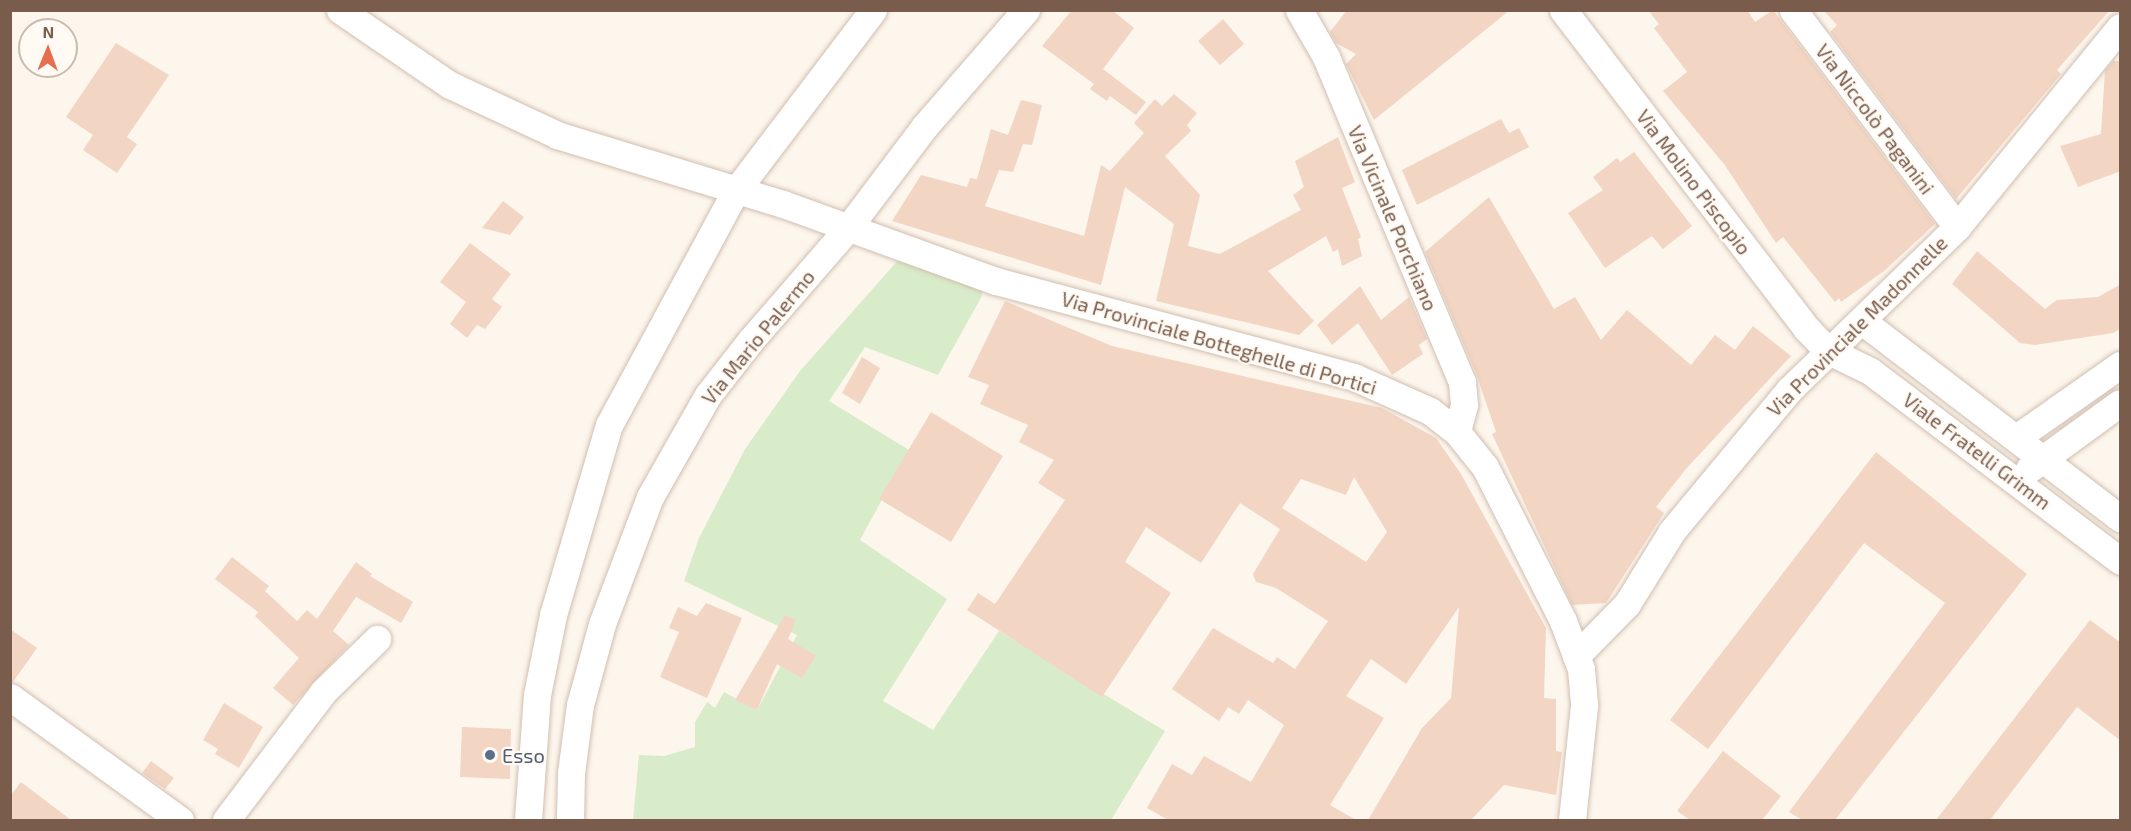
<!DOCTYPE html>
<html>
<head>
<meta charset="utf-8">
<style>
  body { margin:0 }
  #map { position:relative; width:2131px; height:831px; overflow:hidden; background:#fdf6ec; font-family:"Exo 2",sans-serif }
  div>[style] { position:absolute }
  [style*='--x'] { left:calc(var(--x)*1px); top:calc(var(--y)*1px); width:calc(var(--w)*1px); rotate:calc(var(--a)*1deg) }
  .green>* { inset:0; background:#d8ecc9 }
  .building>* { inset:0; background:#f3d5c3 }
  .roads { filter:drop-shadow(0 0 2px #d1beb0) drop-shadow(0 0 2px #d1beb0) }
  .minor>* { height:27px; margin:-13.5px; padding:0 13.5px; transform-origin:13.5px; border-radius:13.5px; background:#fff }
  .dots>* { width:16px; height:16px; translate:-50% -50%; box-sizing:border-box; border:3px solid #fffaf3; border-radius:50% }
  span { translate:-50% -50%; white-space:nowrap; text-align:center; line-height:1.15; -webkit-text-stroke:4.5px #fffaf3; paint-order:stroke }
  .street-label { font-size:20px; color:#7a5c4d }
  .service-label { font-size:20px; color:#4e5e75 }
  .left { translate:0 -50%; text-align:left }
  .frame { position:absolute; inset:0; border:12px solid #7a5c4d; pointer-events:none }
  .north { position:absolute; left:18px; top:18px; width:60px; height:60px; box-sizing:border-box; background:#fffaf3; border:2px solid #cabbb1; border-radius:50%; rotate:1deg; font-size:16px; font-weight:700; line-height:24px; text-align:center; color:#7a5c4d }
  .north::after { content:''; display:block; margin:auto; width:21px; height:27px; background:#e76f51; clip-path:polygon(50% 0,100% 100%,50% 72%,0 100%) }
</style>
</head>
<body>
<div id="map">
  <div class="green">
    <i style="clip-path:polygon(900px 258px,982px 288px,982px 296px,938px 375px,865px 347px,829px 401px,909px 450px,860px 540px,947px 599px,883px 701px,933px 730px,999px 631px,1165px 731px,1111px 820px,633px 820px,639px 755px,664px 756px,695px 747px,695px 722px,707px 702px,715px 708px,724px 692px,757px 710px,797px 635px,684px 581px,699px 538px,745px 449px,800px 371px)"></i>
  </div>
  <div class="building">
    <i style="clip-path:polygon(1072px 10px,1112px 10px,1134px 28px,1103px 69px,1146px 102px,1136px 115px,1110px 96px,1107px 101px,1090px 89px,1094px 84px,1042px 46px)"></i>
    <i style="clip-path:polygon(1347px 10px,1510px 10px,1374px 120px,1346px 64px,1356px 54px,1336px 43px,1330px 32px)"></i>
    <i style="clip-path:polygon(1648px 10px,1747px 10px,1755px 22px,1773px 10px,1935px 224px,1884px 271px,1841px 302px,1839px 298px,1835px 302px,1783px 237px,1776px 243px,1724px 164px,1663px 91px,1687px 72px,1654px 28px,1659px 24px)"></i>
    <i style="clip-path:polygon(1823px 10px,2110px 10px,2057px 70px,2061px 74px,1956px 199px,1830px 32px,1837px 25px)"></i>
    <i style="clip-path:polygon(1223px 19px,1244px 44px,1220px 65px,1198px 41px)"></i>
    <i style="clip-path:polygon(116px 43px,169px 75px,127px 137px,137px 144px,117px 173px,83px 150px,93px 135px,66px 117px)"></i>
    <i style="clip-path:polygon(2113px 61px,2121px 61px,2121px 171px,2078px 187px,2060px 146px,2101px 134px,2105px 70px)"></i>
    <i style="clip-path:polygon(1174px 94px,1197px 113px,1187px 125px,1191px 131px,1165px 156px,1200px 195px,1188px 246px,1220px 254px,1301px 210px,1293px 195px,1304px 187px,1295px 161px,1338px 137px,1355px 182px,1342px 188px,1361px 237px,1358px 239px,1362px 256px,1342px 266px,1338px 249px,1333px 252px,1326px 236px,1268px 271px,1314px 321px,1299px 335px,1156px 301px,1174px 224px,1125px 187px,1101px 285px,892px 221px,921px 175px,967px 187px,970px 178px,977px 179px,991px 129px,1008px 135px,1021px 100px,1042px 105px,1032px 145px,1023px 144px,1013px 172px,999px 170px,985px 206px,1084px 236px,1101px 165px,1110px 171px,1144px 133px,1134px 123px,1155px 99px,1162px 106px)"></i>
    <i style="clip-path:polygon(1501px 119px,1509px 133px,1519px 128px,1529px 147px,1417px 205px,1402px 170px)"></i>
    <i style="clip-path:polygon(1634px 152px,1692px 226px,1663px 249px,1652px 236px,1605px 268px,1568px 213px,1603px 190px,1593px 177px,1617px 158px,1620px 162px)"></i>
    <i style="clip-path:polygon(1489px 197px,1554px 309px,1575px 297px,1601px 340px,1627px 310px,1691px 365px,1715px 335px,1735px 350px,1753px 326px,1791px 356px,1685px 470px,1656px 507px,1664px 513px,1606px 603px,1572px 605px,1492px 434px,1496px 432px,1477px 376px,1425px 252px)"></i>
    <i style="clip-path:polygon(503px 201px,524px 217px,510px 235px,482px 228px)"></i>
    <i style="clip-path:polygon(470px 243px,511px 274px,492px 299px,502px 307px,485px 329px,477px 325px,467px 338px,450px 324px,466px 302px,440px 282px)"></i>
    <i style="clip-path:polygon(1977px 251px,2045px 309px,2057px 300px,2098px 297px,2121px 284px,2121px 328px,2113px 333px,2035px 345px,2020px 343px,1952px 284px)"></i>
    <i style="clip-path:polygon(1360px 286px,1381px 320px,1409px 297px,1427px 339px,1419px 345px,1423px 354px,1392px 375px,1358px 323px,1332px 345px,1317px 325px)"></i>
    <i style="clip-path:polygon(evenodd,1005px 301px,1112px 346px,1382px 408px,1436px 438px,1461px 474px,1546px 628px,1544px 698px,1556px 699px,1556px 751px,1562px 752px,1556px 795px,1504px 785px,1471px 820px,1368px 820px,1422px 728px,1451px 698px,1459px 607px,1406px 684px,1371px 659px,1346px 696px,1384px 718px,1330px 805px,1356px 820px,1168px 820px,1147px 808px,1172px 764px,1192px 775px,1204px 756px,1251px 782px,1284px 725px,1248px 700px,1239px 714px,1228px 707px,1219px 721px,1172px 689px,1213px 628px,1273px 663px,1277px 657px,1295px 669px,1328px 621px,1276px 588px,1256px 582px,1253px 574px,1280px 529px,1240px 503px,1201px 563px,1146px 527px,1125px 562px,1171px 593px,1102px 697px,967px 610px,978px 593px,995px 604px,1065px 500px,1038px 483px,1054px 460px,1019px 442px,1028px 425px,980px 404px,989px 385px,968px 377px,1005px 301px,1354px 477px,1387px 532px,1366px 562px,1282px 508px,1301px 479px,1346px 495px,1354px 477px)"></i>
    <i style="clip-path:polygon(862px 357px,880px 368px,860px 404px,842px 393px)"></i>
    <i style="clip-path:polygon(931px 412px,1003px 456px,951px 542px,879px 499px)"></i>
    <i style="clip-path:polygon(1876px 452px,2027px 574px,1835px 820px,1802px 820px,1789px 812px,1945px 603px,1864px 543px,1708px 749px,1670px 720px)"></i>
    <i style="clip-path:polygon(232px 557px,269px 586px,265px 591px,297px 621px,307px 610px,317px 619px,356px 562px,372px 574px,370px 576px,413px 602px,401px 623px,356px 597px,333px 631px,349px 645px,293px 705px,273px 688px,299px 658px,255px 616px,258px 612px,215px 579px)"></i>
    <i style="clip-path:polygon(706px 603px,742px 618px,707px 698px,660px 677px,679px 632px,669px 628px,678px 607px,697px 616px)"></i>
    <i style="clip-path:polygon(785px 615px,796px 620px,788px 639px,816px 656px,802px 678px,777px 664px,757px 710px,735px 700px)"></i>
    <i style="clip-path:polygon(2090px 620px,2121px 643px,2121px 741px,2077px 707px,1990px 820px,1936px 820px)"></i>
    <i style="clip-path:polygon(10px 629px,37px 648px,13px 682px,10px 681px)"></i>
    <i style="clip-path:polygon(224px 703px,263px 727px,239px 768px,215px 754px,218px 749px,203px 740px)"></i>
    <i style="clip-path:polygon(462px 727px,511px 729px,510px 779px,460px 777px)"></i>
    <i style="clip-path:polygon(1723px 751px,1781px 796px,1762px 820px,1690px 820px,1677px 811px)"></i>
    <i style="clip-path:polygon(151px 761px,174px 778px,165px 789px,142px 773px)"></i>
    <i style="clip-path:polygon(21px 782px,71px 820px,10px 820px,10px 796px)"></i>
  </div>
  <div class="roads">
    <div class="minor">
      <i style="--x:340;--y:10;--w:133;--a:34.3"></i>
      <i style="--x:450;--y:85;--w:118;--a:25"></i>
      <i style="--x:557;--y:135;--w:236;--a:17"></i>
      <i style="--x:783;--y:204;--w:226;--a:19.9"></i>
      <i style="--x:996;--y:281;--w:371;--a:15"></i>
      <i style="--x:1354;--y:377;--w:83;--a:24.1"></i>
      <i style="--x:1430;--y:411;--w:34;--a:38"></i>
      <i style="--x:1457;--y:432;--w:45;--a:51.3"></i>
      <i style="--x:1485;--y:467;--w:173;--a:63.1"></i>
      <i style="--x:1563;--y:621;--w:51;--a:69.4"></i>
      <i style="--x:1581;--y:669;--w:37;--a:85"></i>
      <i style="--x:1584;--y:706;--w:115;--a:96"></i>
      <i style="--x:1299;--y:10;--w:54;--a:60.1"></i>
      <i style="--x:1326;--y:57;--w:352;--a:67.3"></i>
      <i style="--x:1462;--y:382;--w:23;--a:85"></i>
      <i style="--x:1464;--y:405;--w:28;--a:105"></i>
      <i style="--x:1563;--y:10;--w:400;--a:52.6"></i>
      <i style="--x:1806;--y:328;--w:30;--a:46"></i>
      <i style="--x:1827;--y:350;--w:48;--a:26"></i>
      <i style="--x:1870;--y:371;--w:314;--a:37.2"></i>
      <i style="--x:1793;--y:10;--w:272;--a:52.9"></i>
      <i style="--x:1862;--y:321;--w:325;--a:37.4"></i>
      <i style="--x:2016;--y:438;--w:127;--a:-35.1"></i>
      <i style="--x:2029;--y:469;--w:112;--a:-36"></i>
      <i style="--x:1576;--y:656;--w:73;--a:-45.6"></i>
      <i style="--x:1627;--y:604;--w:86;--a:-58.3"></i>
      <i style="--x:1672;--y:531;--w:183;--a:-50.3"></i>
      <i style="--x:1789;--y:390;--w:234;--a:-44.1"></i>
      <i style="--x:1957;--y:227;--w:258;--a:-50.8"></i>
      <i style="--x:10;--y:697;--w:210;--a:35.9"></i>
      <i style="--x:226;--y:820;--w:161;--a:-52.8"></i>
      <i style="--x:323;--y:692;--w:76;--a:-44.5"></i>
      <i style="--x:528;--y:820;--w:125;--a:-85.9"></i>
      <i style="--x:537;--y:695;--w:82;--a:-78.7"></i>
      <i style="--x:553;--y:615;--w:198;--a:-73.6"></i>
      <i style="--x:609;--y:425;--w:265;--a:-61.6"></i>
      <i style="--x:735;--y:192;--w:228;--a:-52.8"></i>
      <i style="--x:570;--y:820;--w:47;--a:-88.8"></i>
      <i style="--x:571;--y:773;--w:69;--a:-82.5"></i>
      <i style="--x:580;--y:705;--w:84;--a:-74.8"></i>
      <i style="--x:602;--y:624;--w:136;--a:-69.3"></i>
      <i style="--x:650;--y:497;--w:117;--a:-60.4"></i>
      <i style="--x:708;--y:395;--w:70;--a:-52"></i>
      <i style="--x:751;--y:340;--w:148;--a:-49.1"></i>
      <i style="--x:848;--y:228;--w:128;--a:-53"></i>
      <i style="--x:925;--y:126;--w:154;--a:-49"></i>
    </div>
  </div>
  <div class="dots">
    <i style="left:490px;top:755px;background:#5c6f8a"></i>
  </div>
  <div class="street-label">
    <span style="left:1875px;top:119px;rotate:53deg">Via Niccolò Paganini</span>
    <span style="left:1694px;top:182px;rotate:53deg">Via Molino Piscopio</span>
    <span style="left:1393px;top:218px;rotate:67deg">Via Vicinale Porchiano</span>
    <span style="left:1857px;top:326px;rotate:-45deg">Via Provinciale Madonnelle</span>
    <span style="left:758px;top:337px;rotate:-51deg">Via Mario Palermo</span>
    <span style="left:1219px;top:343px;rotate:16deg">Via Provinciale Botteghelle di Portici</span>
    <span style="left:1977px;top:451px;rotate:37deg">Viale Fratelli Grimm</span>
  </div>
  <div class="service-label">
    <span class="left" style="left:502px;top:755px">Esso</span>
  </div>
  <div class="frame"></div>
  <div class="north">N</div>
</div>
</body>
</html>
